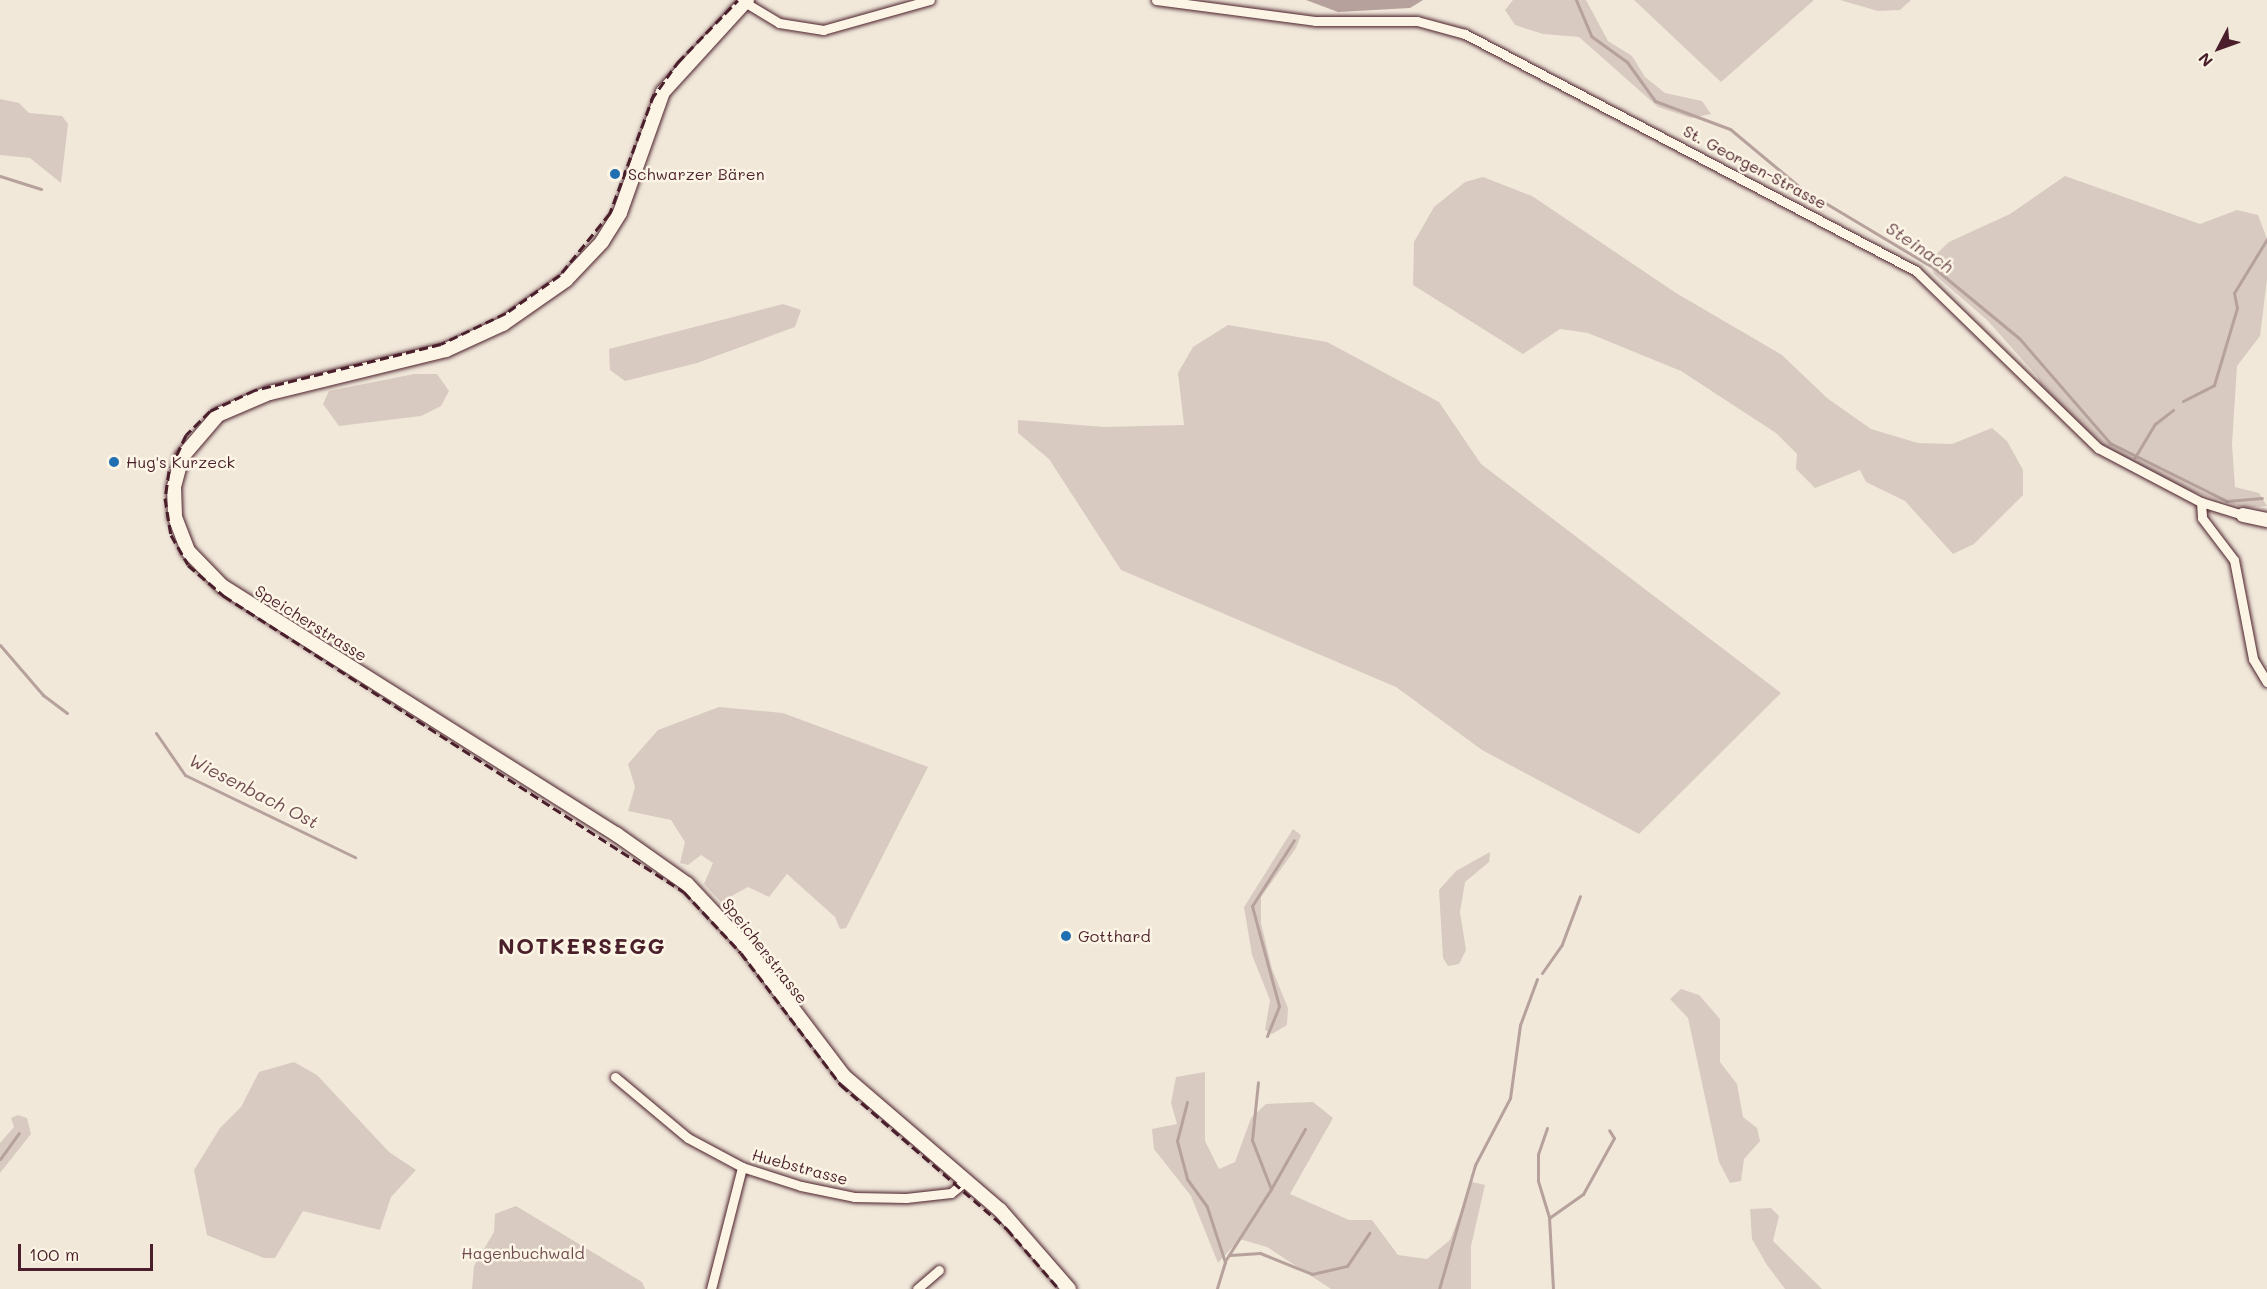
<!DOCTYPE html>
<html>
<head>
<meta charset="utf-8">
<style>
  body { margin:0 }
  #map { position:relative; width:2267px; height:1289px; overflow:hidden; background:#f1e8da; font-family:Mali,sans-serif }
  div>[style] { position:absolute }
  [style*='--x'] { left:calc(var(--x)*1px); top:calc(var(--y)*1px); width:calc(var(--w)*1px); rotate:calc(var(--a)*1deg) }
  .green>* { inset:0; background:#d8cac0 }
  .water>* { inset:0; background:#b6a19c }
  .stream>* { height:3px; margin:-1.5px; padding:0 1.5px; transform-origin:1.5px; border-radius:1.5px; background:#b6a19c }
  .roads { filter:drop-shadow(0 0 2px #4a1f2b) drop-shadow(0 0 2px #4a1f2b) }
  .street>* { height:9px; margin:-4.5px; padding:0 4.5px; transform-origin:4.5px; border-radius:4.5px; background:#fcf5e5 }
  .secondary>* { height:14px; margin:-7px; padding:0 7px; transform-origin:7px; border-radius:7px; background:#fcf5e5 }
  .rail>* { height:3px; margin-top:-1.5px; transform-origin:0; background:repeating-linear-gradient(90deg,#4a1f2b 0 9px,transparent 0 13.5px) }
  .dots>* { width:16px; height:16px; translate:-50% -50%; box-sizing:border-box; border:3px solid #fcf5e5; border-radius:50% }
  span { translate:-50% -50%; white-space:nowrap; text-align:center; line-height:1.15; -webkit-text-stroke:5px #fcf5e5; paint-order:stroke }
  .street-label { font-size:16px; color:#4a1f2b }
  .poi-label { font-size:16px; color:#4a1f2b }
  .left { translate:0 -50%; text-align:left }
  .park-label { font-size:16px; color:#6e4a50 }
  .water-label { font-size:18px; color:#704c53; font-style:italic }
  .district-label { font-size:22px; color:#4a1f2b; font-weight:700; letter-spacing:1.5px }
  .north { position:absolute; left:2189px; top:18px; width:60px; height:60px; -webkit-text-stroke:4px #fcf5e5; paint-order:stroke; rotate:229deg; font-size:16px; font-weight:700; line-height:24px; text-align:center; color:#4a1f2b }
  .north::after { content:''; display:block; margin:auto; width:21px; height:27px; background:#4a1f2b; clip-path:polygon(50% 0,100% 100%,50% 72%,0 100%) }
  .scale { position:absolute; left:18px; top:1244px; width:135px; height:27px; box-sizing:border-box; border:3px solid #4a1f2b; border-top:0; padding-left:8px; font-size:18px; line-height:21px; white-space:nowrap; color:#4a1f2b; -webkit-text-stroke:4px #fcf5e5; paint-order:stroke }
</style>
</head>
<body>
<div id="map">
  <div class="green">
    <i style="clip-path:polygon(1513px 0,1586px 0,1608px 41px,1632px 56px,1645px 77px,1665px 93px,1702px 101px,1711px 114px,1691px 118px,1658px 107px,1579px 37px,1543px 34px,1515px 25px,1505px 10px)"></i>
    <i style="clip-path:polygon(1634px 0,1814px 0,1721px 82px)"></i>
    <i style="clip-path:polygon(1840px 0,1911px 0,1900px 10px,1878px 11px)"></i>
    <i style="clip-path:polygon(0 99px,19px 103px,29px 113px,62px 116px,68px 124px,61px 183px,30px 158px,0 155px)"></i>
    <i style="clip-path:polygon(2065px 176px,2200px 224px,2237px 210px,2258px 215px,2267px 239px,2267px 279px,2260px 336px,2237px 366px,2232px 444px,2235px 487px,2259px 493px,2267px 506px,2245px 508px,2188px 490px,2107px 448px,2044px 392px,2037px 376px,1987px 320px,1934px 274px,1929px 261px,1949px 242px,2010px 214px)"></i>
    <i style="clip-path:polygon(1483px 177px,1532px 196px,1676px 293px,1782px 355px,1827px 398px,1871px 429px,1918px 443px,1952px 444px,1992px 428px,2007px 441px,2023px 470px,2023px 495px,1974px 544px,1953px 554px,1905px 501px,1866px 482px,1860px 470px,1815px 488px,1796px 469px,1797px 454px,1776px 433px,1681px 371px,1588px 333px,1560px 329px,1523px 354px,1413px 285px,1414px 242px,1434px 207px,1465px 182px)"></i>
    <i style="clip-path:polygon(783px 304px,801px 310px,795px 327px,697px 363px,625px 381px,610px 370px,609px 349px)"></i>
    <i style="clip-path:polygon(1228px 325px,1327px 342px,1439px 402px,1481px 464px,1781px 693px,1639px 834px,1482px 750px,1396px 687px,1121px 570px,1049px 459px,1018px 433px,1018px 420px,1104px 427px,1184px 425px,1178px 373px,1193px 347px)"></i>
    <i style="clip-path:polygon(414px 374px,437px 374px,449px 391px,441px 406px,421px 416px,339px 426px,323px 404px,329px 391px)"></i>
    <i style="clip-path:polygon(719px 707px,783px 713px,928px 767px,846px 928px,840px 929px,835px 917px,787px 874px,769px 897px,748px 887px,721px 902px,704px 884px,713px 863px,701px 855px,688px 865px,680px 863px,685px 842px,671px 820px,628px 811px,635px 787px,628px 764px,658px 730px)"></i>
    <i style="clip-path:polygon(1293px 829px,1301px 835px,1296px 848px,1261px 897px,1261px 923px,1272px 969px,1288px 1008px,1287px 1025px,1272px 1034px,1265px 1030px,1270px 1000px,1252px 955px,1244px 907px)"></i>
    <i style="clip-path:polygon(1490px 852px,1489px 862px,1465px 882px,1460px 912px,1466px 950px,1459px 964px,1448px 966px,1443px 958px,1439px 890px,1456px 871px)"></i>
    <i style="clip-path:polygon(1681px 989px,1699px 995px,1720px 1019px,1720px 1062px,1737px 1084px,1743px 1117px,1757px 1128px,1760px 1141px,1744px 1159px,1741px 1181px,1730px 1183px,1719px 1162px,1688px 1018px,1670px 999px)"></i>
    <i style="clip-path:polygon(294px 1062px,317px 1075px,389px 1152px,416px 1170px,391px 1197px,380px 1230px,303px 1211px,275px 1258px,264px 1258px,207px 1235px,194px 1170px,220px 1128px,241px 1107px,259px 1072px)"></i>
    <i style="clip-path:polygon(1205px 1072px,1205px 1141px,1219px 1169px,1235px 1162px,1251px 1118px,1266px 1104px,1313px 1102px,1333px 1118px,1290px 1194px,1349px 1220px,1372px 1220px,1398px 1255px,1427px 1259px,1450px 1240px,1472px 1182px,1485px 1185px,1471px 1246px,1471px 1289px,1331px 1289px,1267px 1247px,1240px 1239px,1218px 1263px,1191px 1196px,1154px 1149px,1152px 1129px,1177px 1124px,1171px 1103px,1176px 1077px)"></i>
    <i style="clip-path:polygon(18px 1115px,27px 1118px,31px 1134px,0 1173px,0 1143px,14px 1127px,11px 1118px)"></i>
    <i style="clip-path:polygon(516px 1206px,642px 1282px,645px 1289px,472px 1289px,474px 1266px,494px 1232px,495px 1214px)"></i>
    <i style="clip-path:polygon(1771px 1208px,1779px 1216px,1773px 1241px,1822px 1289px,1785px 1289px,1767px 1265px,1752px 1239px,1750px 1209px)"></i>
  </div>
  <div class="water">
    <i style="clip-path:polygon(1306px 0,1423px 0,1410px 8px,1338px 12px)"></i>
  </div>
  <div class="stream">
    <i style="--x:1576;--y:0;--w:39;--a:67"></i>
    <i style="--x:1591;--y:36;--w:44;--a:35.8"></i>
    <i style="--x:1627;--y:62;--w:48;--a:54.3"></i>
    <i style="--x:1655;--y:101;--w:80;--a:20.5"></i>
    <i style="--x:1730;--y:129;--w:94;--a:39.8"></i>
    <i style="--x:1802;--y:189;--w:154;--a:30.9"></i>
    <i style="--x:1934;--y:268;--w:110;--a:39.5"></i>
    <i style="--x:2019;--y:338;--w:139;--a:49.1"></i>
    <i style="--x:2110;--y:443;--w:131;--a:26.4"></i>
    <i style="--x:2227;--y:501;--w:35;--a:-5"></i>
    <i style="--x:0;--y:176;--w:43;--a:17.6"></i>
    <i style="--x:2183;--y:401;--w:35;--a:-27"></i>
    <i style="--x:2214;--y:385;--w:80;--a:-73.4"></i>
    <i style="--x:2237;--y:308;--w:15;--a:-101"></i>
    <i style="--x:2234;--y:293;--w:63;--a:-58.6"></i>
    <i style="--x:2135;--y:457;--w:39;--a:-59"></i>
    <i style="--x:2155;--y:424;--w:23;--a:-38"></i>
    <i style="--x:0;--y:645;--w:66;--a:49.3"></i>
    <i style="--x:43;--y:695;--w:30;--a:37"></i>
    <i style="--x:156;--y:733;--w:51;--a:55.4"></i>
    <i style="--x:185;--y:775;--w:189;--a:25.8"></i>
    <i style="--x:1542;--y:973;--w:35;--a:-55"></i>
    <i style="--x:1562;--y:944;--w:51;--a:-69.4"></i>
    <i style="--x:1267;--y:1036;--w:32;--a:-68"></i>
    <i style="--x:1279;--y:1006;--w:104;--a:-105.1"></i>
    <i style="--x:1252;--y:906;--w:78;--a:-57.5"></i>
    <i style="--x:1187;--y:1102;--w:40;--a:104.4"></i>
    <i style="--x:1177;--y:1141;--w:39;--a:75"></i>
    <i style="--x:1187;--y:1179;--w:34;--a:54"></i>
    <i style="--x:1207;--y:1207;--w:58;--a:71.9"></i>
    <i style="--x:1225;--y:1262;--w:28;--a:107"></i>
    <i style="--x:1547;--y:1128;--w:28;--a:109"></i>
    <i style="--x:1538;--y:1154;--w:27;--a:90"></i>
    <i style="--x:1538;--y:1181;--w:39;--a:73"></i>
    <i style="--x:0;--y:1159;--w:32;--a:-54"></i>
    <i style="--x:1271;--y:1189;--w:69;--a:-60.5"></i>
    <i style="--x:1230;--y:1255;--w:30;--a:-4"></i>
    <i style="--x:1260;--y:1253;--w:56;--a:22"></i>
    <i style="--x:1312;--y:1274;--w:36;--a:-13"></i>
    <i style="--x:1347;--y:1266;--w:40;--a:-56"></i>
    <i style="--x:1225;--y:1261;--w:85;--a:-57.4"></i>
    <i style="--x:1271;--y:1189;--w:53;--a:-111.2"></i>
    <i style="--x:1252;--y:1140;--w:58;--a:-84.1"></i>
    <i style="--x:1439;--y:1289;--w:129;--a:-73.8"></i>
    <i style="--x:1475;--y:1165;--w:76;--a:-62.4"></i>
    <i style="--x:1510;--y:1098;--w:74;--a:-82.2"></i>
    <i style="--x:1520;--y:1025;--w:49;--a:-69.7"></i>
    <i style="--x:1553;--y:1289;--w:71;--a:-93.2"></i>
    <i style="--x:1549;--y:1218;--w:42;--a:-35.2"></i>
    <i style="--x:1583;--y:1194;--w:64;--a:-61"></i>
    <i style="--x:1614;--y:1138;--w:9;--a:-122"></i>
  </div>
  <div class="roads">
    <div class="street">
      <i style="--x:1156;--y:0;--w:160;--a:7.5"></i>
      <i style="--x:1315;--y:21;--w:102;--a:0"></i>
      <i style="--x:1417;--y:21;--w:50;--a:15.2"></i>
      <i style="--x:1465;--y:34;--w:509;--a:27.72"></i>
      <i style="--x:1916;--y:271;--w:254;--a:44.2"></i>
      <i style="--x:2098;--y:448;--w:116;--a:27.7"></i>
      <i style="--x:2201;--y:502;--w:44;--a:17.2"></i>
      <i style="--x:746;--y:3;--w:39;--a:31"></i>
      <i style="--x:779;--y:23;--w:45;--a:9"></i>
      <i style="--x:823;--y:30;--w:111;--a:-15.7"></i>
      <i style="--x:2201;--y:502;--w:16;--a:86"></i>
      <i style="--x:2202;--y:518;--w:53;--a:52.7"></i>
      <i style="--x:2234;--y:560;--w:101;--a:79.1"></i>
      <i style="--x:2253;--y:659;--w:27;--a:59"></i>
      <i style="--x:615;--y:1077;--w:95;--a:39.9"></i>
      <i style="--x:688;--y:1138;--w:61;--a:28.2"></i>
      <i style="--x:742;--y:1167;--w:62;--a:17.9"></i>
      <i style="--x:801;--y:1186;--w:54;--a:11.7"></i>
      <i style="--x:854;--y:1197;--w:52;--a:1.1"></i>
      <i style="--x:906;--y:1198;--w:45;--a:-6.3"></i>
      <i style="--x:951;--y:1193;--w:19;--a:-39"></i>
      <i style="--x:711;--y:1289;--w:126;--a:-75.7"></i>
      <i style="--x:917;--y:1289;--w:29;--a:-41"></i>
    </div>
    <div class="secondary">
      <i style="--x:747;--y:0;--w:125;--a:132.4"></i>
      <i style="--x:663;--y:92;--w:128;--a:109.6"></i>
      <i style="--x:620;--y:213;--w:34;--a:122"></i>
      <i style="--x:602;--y:242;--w:52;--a:133.5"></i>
      <i style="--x:566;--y:280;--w:77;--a:145.1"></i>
      <i style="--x:503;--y:324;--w:63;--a:155.5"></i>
      <i style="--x:446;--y:350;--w:182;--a:166.3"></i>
      <i style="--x:269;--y:393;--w:56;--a:156.7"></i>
      <i style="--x:218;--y:415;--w:55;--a:130.6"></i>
      <i style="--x:182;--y:457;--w:31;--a:105"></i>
      <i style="--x:174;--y:487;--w:30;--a:88"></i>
      <i style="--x:175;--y:517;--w:36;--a:69"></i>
      <i style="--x:188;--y:551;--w:49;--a:45.8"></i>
      <i style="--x:222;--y:586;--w:466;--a:32.2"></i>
      <i style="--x:616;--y:834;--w:87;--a:35.2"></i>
      <i style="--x:687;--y:884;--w:86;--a:46.9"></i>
      <i style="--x:746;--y:947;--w:162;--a:52.8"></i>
      <i style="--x:844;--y:1076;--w:206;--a:40.7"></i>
      <i style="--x:1000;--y:1210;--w:105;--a:48.9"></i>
      <i style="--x:2243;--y:515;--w:25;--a:12"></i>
    </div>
  </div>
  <div class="rail">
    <i style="--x:654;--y:94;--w:127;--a:110.3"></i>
    <i style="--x:610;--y:213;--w:80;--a:128.9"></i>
    <i style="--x:560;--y:275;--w:66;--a:144.9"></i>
    <i style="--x:506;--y:313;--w:72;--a:154.5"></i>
    <i style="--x:441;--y:344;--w:192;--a:166.1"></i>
    <i style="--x:255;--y:390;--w:50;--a:155"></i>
    <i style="--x:210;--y:411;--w:34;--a:135"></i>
    <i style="--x:186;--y:435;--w:40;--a:115"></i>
    <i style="--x:169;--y:471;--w:27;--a:98"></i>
    <i style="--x:165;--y:498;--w:37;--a:81"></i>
    <i style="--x:171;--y:535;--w:34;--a:60"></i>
    <i style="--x:188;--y:565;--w:48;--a:40.7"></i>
    <i style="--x:224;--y:596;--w:547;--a:32.76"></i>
    <i style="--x:684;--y:892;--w:83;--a:46.9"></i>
    <i style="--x:741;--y:953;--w:166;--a:52.9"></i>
    <i style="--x:841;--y:1085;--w:220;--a:40.9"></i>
    <i style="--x:1007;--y:1229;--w:79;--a:49.1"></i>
    <i style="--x:651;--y:100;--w:47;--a:-54.6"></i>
    <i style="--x:678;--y:62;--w:86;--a:-45.9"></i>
  </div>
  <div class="dots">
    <i style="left:615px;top:174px;background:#1f6fb2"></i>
    <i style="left:114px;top:462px;background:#1f6fb2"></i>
    <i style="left:1066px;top:936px;background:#1f6fb2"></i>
  </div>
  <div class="street-label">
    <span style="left:1755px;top:167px;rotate:28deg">St. Georgen-Strasse</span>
    <span style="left:311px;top:623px;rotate:32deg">Speicherstrasse</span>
    <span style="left:765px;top:951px;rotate:52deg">Speicherstrasse</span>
    <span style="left:800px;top:1167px;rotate:15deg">Huebstrasse</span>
  </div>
  <div class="poi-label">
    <span class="left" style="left:628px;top:174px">Schwarzer Bären</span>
    <span class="left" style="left:126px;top:462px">Hug's Kurzeck</span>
    <span class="left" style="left:1078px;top:936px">Gotthard</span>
  </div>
  <div class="park-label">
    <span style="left:523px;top:1253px">Hagenbuchwald</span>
  </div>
  <div class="water-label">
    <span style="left:1920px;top:247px;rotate:34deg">Steinach</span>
    <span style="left:254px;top:791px;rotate:27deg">Wiesenbach Ost</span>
  </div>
  <div class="district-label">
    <span style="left:582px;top:946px">NOTKERSEGG</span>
  </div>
  <div class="north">N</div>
  <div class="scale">100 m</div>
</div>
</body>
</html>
